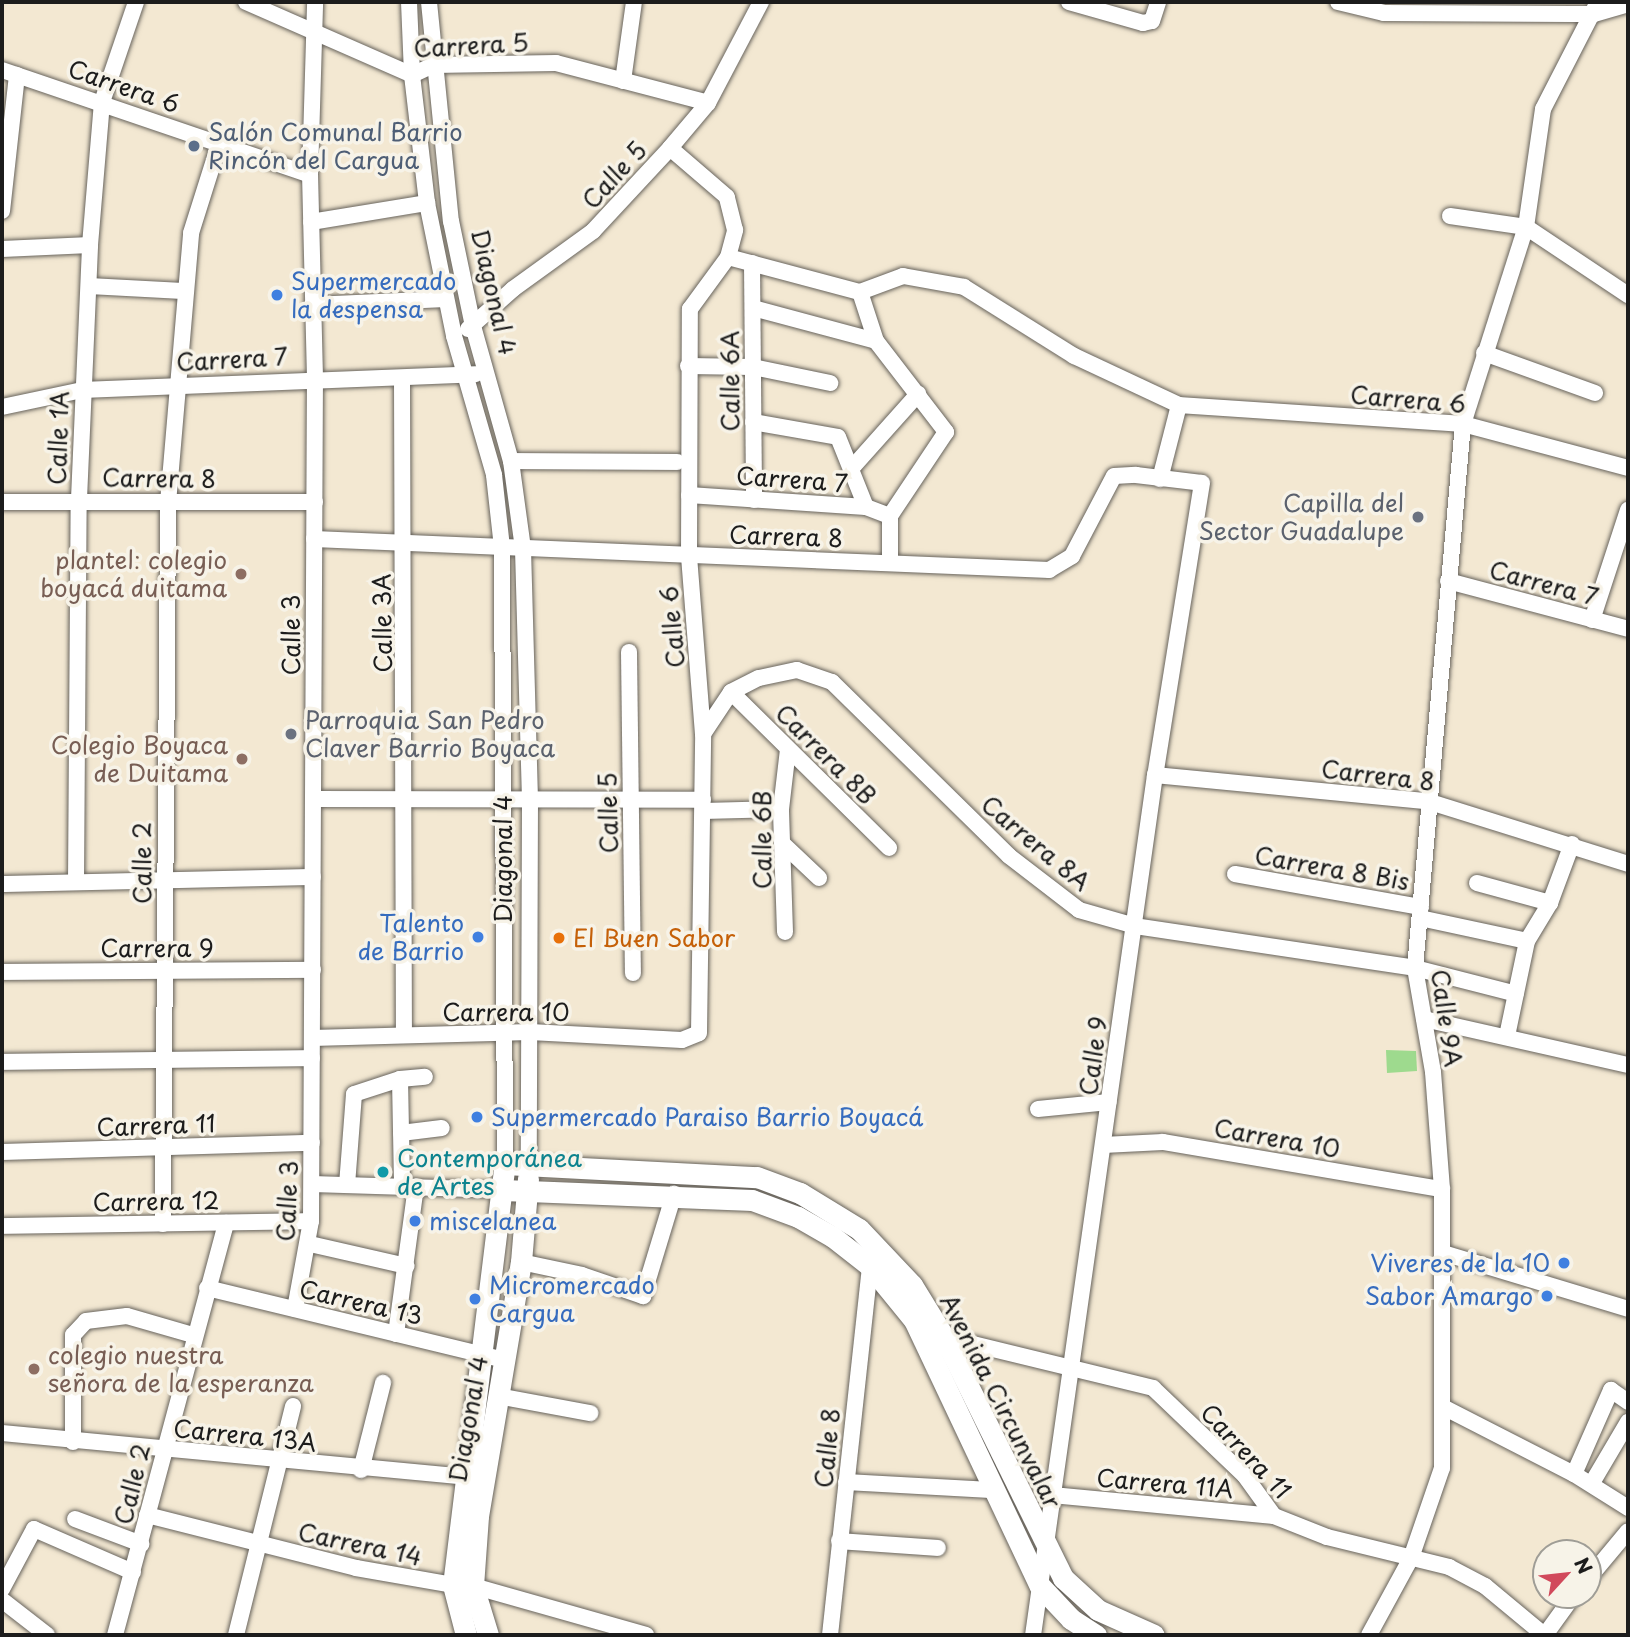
<!DOCTYPE html>
<html>
<head>
<meta charset="utf-8">
<style>
  body { margin:0 }
  #map { position:relative; width:1630px; height:1637px; overflow:hidden; background:#f3e8d2; font-family:"Playpen Sans",sans-serif }
  div>[style] { position:absolute }
  [style*='--x'] { left:calc(var(--x)*1px); top:calc(var(--y)*1px); width:calc(var(--w)*1px); rotate:calc(var(--a)*1deg) }
  .green>* { inset:0; background:#9eda8e }
  .roads { filter:drop-shadow(0 0 2px #67635c) drop-shadow(0 0 2px #67635c) }
  .minor>* { height:16px; margin:-8px; padding:0 8px; transform-origin:8px; border-radius:8px; background:#fff }
  .major>* { height:21px; margin:-10.5px; padding:0 10.5px; transform-origin:10.5px; border-radius:10.5px; background:#fff }
  .dots>* { width:19px; height:19px; translate:-50% -50%; box-sizing:border-box; border:4px solid #f7f3e8; border-radius:50% }
  span { translate:-50% -50%; white-space:nowrap; text-align:center; line-height:1.15; -webkit-text-stroke:7px #f7f3e8; paint-order:stroke }
  .street-label { font-size:24px; color:#1c1c1c }
  .service-label { font-size:24px; color:#4e5e75 }
  .left { translate:0 -50%; text-align:left }
  .shop-label { font-size:24px; color:#366cbe }
  .right { translate:-100% -50%; text-align:right }
  .worship-label { font-size:24px; color:#5b616d }
  .education-label { font-size:24px; color:#785e54 }
  .food-label { font-size:24px; color:#c56008 }
  .culture-label { font-size:24px; color:#0d838f }
  .frame { position:absolute; inset:0; border:4px solid #1c1c1c; pointer-events:none }
  .north { position:absolute; left:1532px; top:1539px; width:70px; height:70px; box-sizing:border-box; background:#f7f3e8; border:2px solid #9f9d96; border-radius:50%; rotate:63deg; font-size:19px; font-weight:700; line-height:28px; text-align:center; color:#1c1c1c }
  .north::after { content:''; display:block; margin:auto; width:24px; height:32px; background:#d1495b; clip-path:polygon(50% 0,100% 100%,50% 72%,0 100%) }
</style>
</head>
<body>
<div id="map">
  <div class="green">
    <i style="clip-path:polygon(1386px 1050px,1416px 1051px,1417px 1071px,1387px 1073px)"></i>
  </div>
  <div class="roads">
    <div class="minor">
      <i style="--x:246;--y:2;--w:181;--a:23.7"></i>
      <i style="--x:412;--y:75;--w:23;--a:-25"></i>
      <i style="--x:433;--y:65;--w:123;--a:-0.9"></i>
      <i style="--x:556;--y:63;--w:157;--a:14.7"></i>
      <i style="--x:409;--y:2;--w:73;--a:87.6"></i>
      <i style="--x:412;--y:75;--w:129;--a:83.3"></i>
      <i style="--x:427;--y:203;--w:136;--a:78.5"></i>
      <i style="--x:454;--y:336;--w:145;--a:73.9"></i>
      <i style="--x:494;--y:475;--w:73;--a:83.7"></i>
      <i style="--x:502;--y:548;--w:616;--a:89.72"></i>
      <i style="--x:429;--y:2;--w:220;--a:84.3"></i>
      <i style="--x:451;--y:221;--w:107;--a:78.2"></i>
      <i style="--x:473;--y:326;--w:140;--a:74.3"></i>
      <i style="--x:511;--y:461;--w:89;--a:82.2"></i>
      <i style="--x:523;--y:549;--w:251;--a:88.4"></i>
      <i style="--x:530;--y:800;--w:365;--a:90.2"></i>
      <i style="--x:1069;--y:2;--w:77;--a:15.8"></i>
      <i style="--x:1143;--y:23;--w:9;--a:-13"></i>
      <i style="--x:1152;--y:21;--w:20;--a:-72"></i>
      <i style="--x:1338;--y:2;--w:47;--a:13.4"></i>
      <i style="--x:1384;--y:13;--w:210;--a:0.3"></i>
      <i style="--x:1594;--y:14;--w:35;--a:-16"></i>
      <i style="--x:2;--y:70;--w:325;--a:18.8"></i>
      <i style="--x:623;--y:81;--w:80;--a:-82.1"></i>
      <i style="--x:2;--y:211;--w:137;--a:-83.7"></i>
      <i style="--x:1450;--y:216;--w:77;--a:8.2"></i>
      <i style="--x:1526;--y:227;--w:123;--a:33.7"></i>
      <i style="--x:311;--y:222;--w:118;--a:-9.3"></i>
      <i style="--x:2;--y:249;--w:88;--a:-2.6"></i>
      <i style="--x:728;--y:257;--w:137;--a:14.9"></i>
      <i style="--x:860;--y:292;--w:52;--a:71.9"></i>
      <i style="--x:876;--y:341;--w:115;--a:52.4"></i>
      <i style="--x:946;--y:432;--w:101;--a:123.7"></i>
      <i style="--x:752;--y:263;--w:237;--a:89.5"></i>
      <i style="--x:89;--y:286;--w:94;--a:3"></i>
      <i style="--x:860;--y:292;--w:46;--a:-20.4"></i>
      <i style="--x:903;--y:276;--w:62;--a:10.2"></i>
      <i style="--x:964;--y:287;--w:130;--a:32.1"></i>
      <i style="--x:1074;--y:356;--w:116;--a:25"></i>
      <i style="--x:1179;--y:405;--w:285;--a:3.8"></i>
      <i style="--x:1463;--y:424;--w:171;--a:14.9"></i>
      <i style="--x:312;--y:305;--w:134;--a:-2.6"></i>
      <i style="--x:753;--y:308;--w:127;--a:15"></i>
      <i style="--x:468;--y:329;--w:60;--a:-41.6"></i>
      <i style="--x:513;--y:289;--w:99;--a:-35.9"></i>
      <i style="--x:593;--y:231;--w:113;--a:-47.1"></i>
      <i style="--x:670;--y:148;--w:59;--a:-49.8"></i>
      <i style="--x:708;--y:103;--w:114;--a:-62.3"></i>
      <i style="--x:1484;--y:353;--w:118;--a:19.8"></i>
      <i style="--x:688;--y:366;--w:65;--a:0.9"></i>
      <i style="--x:753;--y:367;--w:79;--a:11.7"></i>
      <i style="--x:402;--y:379;--w:655;--a:89.83"></i>
      <i style="--x:2;--y:407;--w:82;--a:-12"></i>
      <i style="--x:82;--y:390;--w:394;--a:-2.3"></i>
      <i style="--x:753;--y:422;--w:86;--a:10"></i>
      <i style="--x:838;--y:437;--w:75;--a:68.2"></i>
      <i style="--x:511;--y:461;--w:166;--a:0.3"></i>
      <i style="--x:851;--y:469;--w:101;--a:-48.2"></i>
      <i style="--x:1160;--y:479;--w:76;--a:-75.6"></i>
      <i style="--x:689;--y:495;--w:177;--a:3.9"></i>
      <i style="--x:866;--y:507;--w:26;--a:21"></i>
      <i style="--x:2;--y:502;--w:313;--a:0"></i>
      <i style="--x:314;--y:539;--w:736;--a:2.42"></i>
      <i style="--x:1049;--y:570;--w:27;--a:-31"></i>
      <i style="--x:1072;--y:556;--w:90;--a:-62.3"></i>
      <i style="--x:1114;--y:476;--w:22;--a:-3"></i>
      <i style="--x:1136;--y:475;--w:66;--a:6.9"></i>
      <i style="--x:1202;--y:483;--w:296;--a:99.1"></i>
      <i style="--x:1155;--y:775;--w:869;--a:98.07"></i>
      <i style="--x:890;--y:563;--w:47;--a:-90"></i>
      <i style="--x:1448;--y:581;--w:186;--a:14.9"></i>
      <i style="--x:1592;--y:620;--w:116;--a:-71.9"></i>
      <i style="--x:629;--y:652;--w:321;--a:89.3"></i>
      <i style="--x:731;--y:692;--w:222;--a:44.6"></i>
      <i style="--x:703;--y:734;--w:50;--a:-56.3"></i>
      <i style="--x:731;--y:692;--w:31;--a:-27"></i>
      <i style="--x:759;--y:678;--w:39;--a:-12"></i>
      <i style="--x:797;--y:670;--w:37;--a:19"></i>
      <i style="--x:832;--y:682;--w:248;--a:44.5"></i>
      <i style="--x:1009;--y:856;--w:88;--a:37.6"></i>
      <i style="--x:1079;--y:910;--w:58;--a:15.9"></i>
      <i style="--x:1135;--y:926;--w:283;--a:8.5"></i>
      <i style="--x:1415;--y:968;--w:104;--a:14.4"></i>
      <i style="--x:1155;--y:775;--w:273;--a:5.5"></i>
      <i style="--x:1427;--y:801;--w:211;--a:17.4"></i>
      <i style="--x:313;--y:799;--w:390;--a:0.1"></i>
      <i style="--x:703;--y:811;--w:78;--a:-1.5"></i>
      <i style="--x:782;--y:843;--w:51;--a:43.4"></i>
      <i style="--x:1235;--y:874;--w:189;--a:10.1"></i>
      <i style="--x:76;--y:882;--w:383;--a:-89.6"></i>
      <i style="--x:79;--y:499;--w:254;--a:-87.5"></i>
      <i style="--x:90;--y:245;--w:144;--a:-85.2"></i>
      <i style="--x:102;--y:102;--w:106;--a:-71.2"></i>
      <i style="--x:1477;--y:883;--w:76;--a:15.3"></i>
      <i style="--x:2;--y:884;--w:311;--a:-1.3"></i>
      <i style="--x:1420;--y:918;--w:109;--a:12.1"></i>
      <i style="--x:785;--y:932;--w:123;--a:-91.9"></i>
      <i style="--x:781;--y:809;--w:60;--a:-83.3"></i>
      <i style="--x:2;--y:972;--w:311;--a:-0.4"></i>
      <i style="--x:1424;--y:1019;--w:209;--a:12.7"></i>
      <i style="--x:1507;--y:1036;--w:97;--a:-78.1"></i>
      <i style="--x:1527;--y:941;--w:44;--a:-58.8"></i>
      <i style="--x:1550;--y:903;--w:63;--a:-69.6"></i>
      <i style="--x:312;--y:1038;--w:218;--a:-1.6"></i>
      <i style="--x:530;--y:1032;--w:152;--a:3"></i>
      <i style="--x:682;--y:1040;--w:18;--a:-22"></i>
      <i style="--x:699;--y:1033;--w:299;--a:-89.2"></i>
      <i style="--x:703;--y:734;--w:179;--a:-94.5"></i>
      <i style="--x:689;--y:556;--w:247;--a:-89.8"></i>
      <i style="--x:690;--y:309;--w:64;--a:-53.8"></i>
      <i style="--x:728;--y:257;--w:28;--a:-75"></i>
      <i style="--x:735;--y:230;--w:34;--a:-104"></i>
      <i style="--x:727;--y:197;--w:75;--a:-139.3"></i>
      <i style="--x:2;--y:1062;--w:310;--a:-0.7"></i>
      <i style="--x:400;--y:1079;--w:106;--a:88.9"></i>
      <i style="--x:1038;--y:1109;--w:71;--a:-5.6"></i>
      <i style="--x:401;--y:1133;--w:41;--a:-7"></i>
      <i style="--x:1103;--y:1145;--w:60;--a:-2.9"></i>
      <i style="--x:1163;--y:1142;--w:283;--a:9.6"></i>
      <i style="--x:2;--y:1152;--w:310;--a:-1.7"></i>
      <i style="--x:312;--y:1184;--w:191;--a:1.8"></i>
      <i style="--x:347;--y:1185;--w:91;--a:-85.6"></i>
      <i style="--x:354;--y:1094;--w:48;--a:-18.1"></i>
      <i style="--x:400;--y:1079;--w:25;--a:-5"></i>
      <i style="--x:163;--y:1224;--w:721;--a:-89.6"></i>
      <i style="--x:168;--y:503;--w:271;--a:-85.1"></i>
      <i style="--x:191;--y:233;--w:93;--a:-72.5"></i>
      <i style="--x:2;--y:1226;--w:309;--a:-0.9"></i>
      <i style="--x:310;--y:1244;--w:99;--a:12.8"></i>
      <i style="--x:1443;--y:1253;--w:193;--a:16.8"></i>
      <i style="--x:521;--y:1262;--w:62;--a:12"></i>
      <i style="--x:582;--y:1275;--w:65;--a:19"></i>
      <i style="--x:643;--y:1296;--w:107;--a:-73.1"></i>
      <i style="--x:207;--y:1288;--w:306;--a:13.6"></i>
      <i style="--x:295;--y:1309;--w:89;--a:-79.7"></i>
      <i style="--x:311;--y:1221;--w:843;--a:-89.73"></i>
      <i style="--x:315;--y:378;--w:203;--a:-91.4"></i>
      <i style="--x:310;--y:175;--w:173;--a:-88.3"></i>
      <i style="--x:396;--y:1334;--w:149;--a:-82.3"></i>
      <i style="--x:944;--y:1337;--w:215;--a:13.7"></i>
      <i style="--x:1153;--y:1388;--w:127;--a:43.7"></i>
      <i style="--x:1245;--y:1476;--w:49;--a:54.1"></i>
      <i style="--x:1274;--y:1516;--w:57;--a:21.6"></i>
      <i style="--x:1327;--y:1537;--w:126;--a:13.8"></i>
      <i style="--x:1449;--y:1567;--w:41;--a:27.8"></i>
      <i style="--x:1485;--y:1586;--w:77;--a:39.7"></i>
      <i style="--x:498;--y:1396;--w:94;--a:10.5"></i>
      <i style="--x:1445;--y:1408;--w:145;--a:27.1"></i>
      <i style="--x:1574;--y:1474;--w:64;--a:32.2"></i>
      <i style="--x:2;--y:1433;--w:477;--a:5.4"></i>
      <i style="--x:73;--y:1442;--w:107;--a:-90"></i>
      <i style="--x:73;--y:1335;--w:19;--a:-47"></i>
      <i style="--x:86;--y:1321;--w:41;--a:-7"></i>
      <i style="--x:127;--y:1316;--w:69;--a:16.1"></i>
      <i style="--x:361;--y:1470;--w:90;--a:-75.8"></i>
      <i style="--x:1574;--y:1474;--w:92;--a:-66.2"></i>
      <i style="--x:1611;--y:1390;--w:21;--a:35"></i>
      <i style="--x:846;--y:1482;--w:145;--a:3.2"></i>
      <i style="--x:1592;--y:1483;--w:71;--a:-59.5"></i>
      <i style="--x:1052;--y:1495;--w:223;--a:5.4"></i>
      <i style="--x:147;--y:1515;--w:216;--a:14.2"></i>
      <i style="--x:356;--y:1568;--w:98;--a:9.9"></i>
      <i style="--x:75;--y:1519;--w:71;--a:20.7"></i>
      <i style="--x:839;--y:1541;--w:99;--a:4"></i>
      <i style="--x:1588;--y:1579;--w:62;--a:-50.2"></i>
      <i style="--x:473;--y:1586;--w:180;--a:15.8"></i>
      <i style="--x:2;--y:1589;--w:68;--a:-61.9"></i>
      <i style="--x:34;--y:1529;--w:108;--a:23.5"></i>
      <i style="--x:2;--y:1600;--w:57;--a:37.9"></i>
      <i style="--x:115;--y:1635;--w:427;--a:-74.9"></i>
      <i style="--x:236;--y:1635;--w:236;--a:-76"></i>
      <i style="--x:830;--y:1635;--w:371;--a:-83.8"></i>
      <i style="--x:1369;--y:1635;--w:88;--a:-61.4"></i>
      <i style="--x:1411;--y:1558;--w:95;--a:-71"></i>
      <i style="--x:1442;--y:1468;--w:279;--a:-90"></i>
      <i style="--x:1442;--y:1189;--w:117;--a:-94.4"></i>
      <i style="--x:1433;--y:1072;--w:106;--a:-99.8"></i>
      <i style="--x:1415;--y:968;--w:546;--a:-84.96"></i>
      <i style="--x:1463;--y:424;--w:207;--a:-72.3"></i>
      <i style="--x:1526;--y:227;--w:119;--a:-81.8"></i>
      <i style="--x:1543;--y:109;--w:120;--a:-62.8"></i>
      <i style="--x:1545;--y:1635;--w:49;--a:-54.1"></i>
    </div>
    <div class="major">
      <i style="--x:503;--y:1190;--w:249;--a:2.3"></i>
      <i style="--x:752;--y:1200;--w:49;--a:20.3"></i>
      <i style="--x:798;--y:1217;--w:40;--a:29.7"></i>
      <i style="--x:833;--y:1237;--w:47;--a:38.1"></i>
      <i style="--x:870;--y:1266;--w:70;--a:50.8"></i>
      <i style="--x:914;--y:1320;--w:294;--a:64.7"></i>
      <i style="--x:1040;--y:1586;--w:45;--a:46.8"></i>
      <i style="--x:1071;--y:1619;--w:30;--a:33"></i>
      <i style="--x:466;--y:1635;--w:52;--a:-104.6"></i>
      <i style="--x:453;--y:1585;--w:424;--a:-83"></i>
      <i style="--x:505;--y:1164;--w:252;--a:3"></i>
      <i style="--x:757;--y:1177;--w:46;--a:20.4"></i>
      <i style="--x:800;--y:1193;--w:69;--a:31.4"></i>
      <i style="--x:859;--y:1229;--w:77;--a:46.6"></i>
      <i style="--x:912;--y:1285;--w:61;--a:58.4"></i>
      <i style="--x:944;--y:1337;--w:269;--a:63.7"></i>
      <i style="--x:1063;--y:1578;--w:47;--a:42.4"></i>
      <i style="--x:1098;--y:1610;--w:61;--a:24.1"></i>
      <i style="--x:488;--y:1635;--w:51;--a:-107"></i>
      <i style="--x:473;--y:1586;--w:70;--a:-85.9"></i>
      <i style="--x:478;--y:1516;--w:258;--a:-80.4"></i>
      <i style="--x:521;--y:1262;--w:84;--a:-85.2"></i>
    </div>
  </div>
  <div class="dots">
    <i style="left:194px;top:146px;background:#5c6f8a"></i>
    <i style="left:277px;top:295px;background:#3f7fe0"></i>
    <i style="left:1418px;top:517px;background:#6b7280"></i>
    <i style="left:241px;top:574px;background:#8d6e63"></i>
    <i style="left:291px;top:734px;background:#6b7280"></i>
    <i style="left:242px;top:759px;background:#8d6e63"></i>
    <i style="left:478px;top:937px;background:#3f7fe0"></i>
    <i style="left:559px;top:938px;background:#e8710a"></i>
    <i style="left:477px;top:1117px;background:#3f7fe0"></i>
    <i style="left:383px;top:1172px;background:#0f9aa8"></i>
    <i style="left:415px;top:1221px;background:#3f7fe0"></i>
    <i style="left:1564px;top:1263px;background:#3f7fe0"></i>
    <i style="left:1547px;top:1296px;background:#3f7fe0"></i>
    <i style="left:475px;top:1299px;background:#3f7fe0"></i>
    <i style="left:34px;top:1369px;background:#8d6e63"></i>
  </div>
  <div class="street-label">
    <span style="left:471px;top:45px;rotate:-3deg">Carrera 5</span>
    <span style="left:124px;top:86px;rotate:19deg">Carrera 6</span>
    <span style="left:614px;top:175px;rotate:-47deg">Calle 5</span>
    <span style="left:494px;top:292px;rotate:77deg">Diagonal 4</span>
    <span style="left:232px;top:359px;rotate:-3deg">Carrera 7</span>
    <span style="left:730px;top:381px;rotate:-90deg">Calle 6A</span>
    <span style="left:1408px;top:399px;rotate:5deg">Carrera 6</span>
    <span style="left:58px;top:438px;rotate:-88deg">Calle 1A</span>
    <span style="left:159px;top:478px;rotate:1deg">Carrera 8</span>
    <span style="left:792px;top:479px;rotate:4deg">Carrera 7</span>
    <span style="left:786px;top:536px;rotate:2deg">Carrera 8</span>
    <span style="left:1544px;top:583px;rotate:15deg">Carrera 7</span>
    <span style="left:382px;top:623px;rotate:-91deg">Calle 3A</span>
    <span style="left:672px;top:627px;rotate:-95deg">Calle 6</span>
    <span style="left:291px;top:635px;rotate:-90deg">Calle 3</span>
    <span style="left:826px;top:754px;rotate:45deg">Carrera 8B</span>
    <span style="left:1378px;top:775px;rotate:7deg">Carrera 8</span>
    <span style="left:608px;top:813px;rotate:-91deg">Calle 5</span>
    <span style="left:762px;top:840px;rotate:-90deg">Calle 6B</span>
    <span style="left:1036px;top:843px;rotate:40deg">Carrera 8A</span>
    <span style="left:503px;top:859px;rotate:-90deg">Diagonal 4</span>
    <span style="left:142px;top:863px;rotate:-90deg">Calle 2</span>
    <span style="left:1332px;top:868px;rotate:10deg">Carrera 8 Bis</span>
    <span style="left:157px;top:948px">Carrera 9</span>
    <span style="left:506px;top:1012px">Carrera 10</span>
    <span style="left:1447px;top:1018px;rotate:82deg">Calle 9A</span>
    <span style="left:1093px;top:1056px;rotate:-82deg">Calle 9</span>
    <span style="left:156px;top:1125px;rotate:-2deg">Carrera 11</span>
    <span style="left:1277px;top:1138px;rotate:10deg">Carrera 10</span>
    <span style="left:156px;top:1201px;rotate:-1deg">Carrera 12</span>
    <span style="left:287px;top:1201px;rotate:-87deg">Calle 3</span>
    <span style="left:361px;top:1302px;rotate:13deg">Carrera 13</span>
    <span style="left:1001px;top:1401px;rotate:63deg">Avenida Circunvalar</span>
    <span style="left:468px;top:1419px;rotate:-80deg">Diagonal 4</span>
    <span style="left:245px;top:1435px;rotate:6deg">Carrera 13A</span>
    <span style="left:827px;top:1448px;rotate:-84deg">Calle 8</span>
    <span style="left:1246px;top:1451px;rotate:47deg">Carrera 11</span>
    <span style="left:1165px;top:1483px;rotate:5deg">Carrera 11A</span>
    <span style="left:132px;top:1484px;rotate:-76deg">Calle 2</span>
    <span style="left:360px;top:1544px;rotate:12deg">Carrera 14</span>
  </div>
  <div class="service-label">
    <span class="left" style="left:208px;top:146px">Salón Comunal Barrio<br>Rincón del Cargua</span>
  </div>
  <div class="shop-label">
    <span class="left" style="left:291px;top:295px">Supermercado<br>la despensa</span>
    <span class="right" style="left:464px;top:937px">Talento<br>de Barrio</span>
    <span class="left" style="left:491px;top:1117px">Supermercado Paraiso Barrio Boyacá</span>
    <span class="left" style="left:429px;top:1221px">miscelanea</span>
    <span class="right" style="left:1550px;top:1263px">Viveres de la 10</span>
    <span class="left" style="left:489px;top:1299px">Micromercado<br>Cargua</span>
    <span class="right" style="left:1533px;top:1296px">Sabor Amargo</span>
  </div>
  <div class="worship-label">
    <span class="right" style="left:1404px;top:517px">Capilla del<br>Sector Guadalupe</span>
    <span class="left" style="left:305px;top:734px">Parroquia San Pedro<br>Claver Barrio Boyaca</span>
  </div>
  <div class="education-label">
    <span class="right" style="left:227px;top:574px">plantel: colegio<br>boyacá duitama</span>
    <span class="right" style="left:228px;top:759px">Colegio Boyaca<br>de Duitama</span>
    <span class="left" style="left:48px;top:1369px">colegio nuestra<br>señora de la esperanza</span>
  </div>
  <div class="food-label">
    <span class="left" style="left:573px;top:938px">El Buen Sabor</span>
  </div>
  <div class="culture-label">
    <span class="left" style="left:397px;top:1172px">Contemporánea<br>de Artes</span>
  </div>
  <div class="frame"></div>
  <div class="north">N</div>
</div>
</body>
</html>
